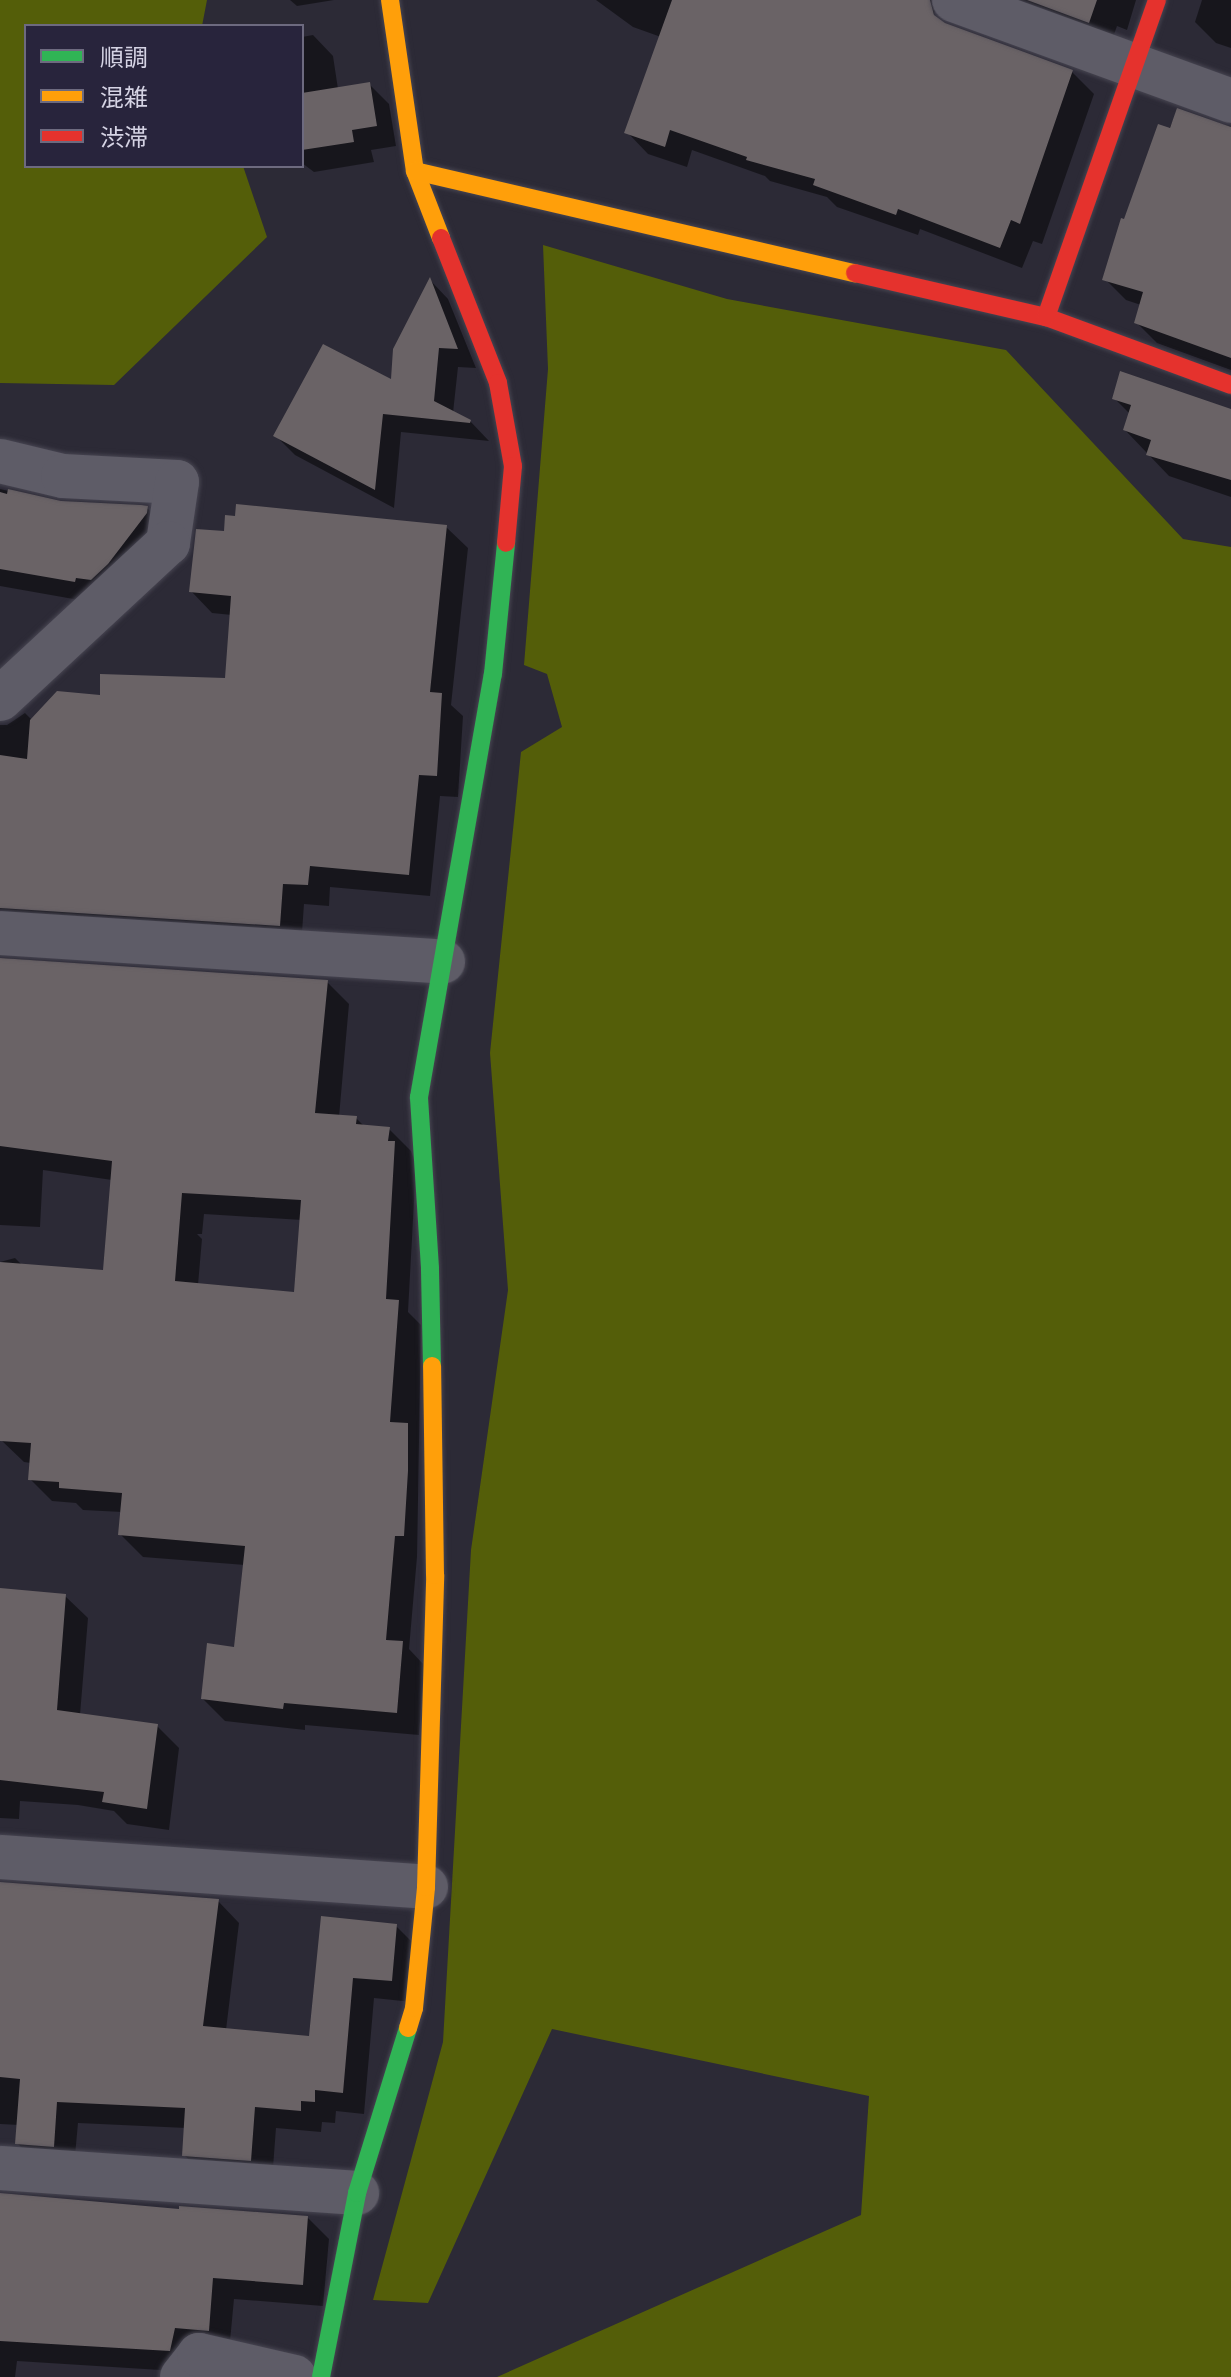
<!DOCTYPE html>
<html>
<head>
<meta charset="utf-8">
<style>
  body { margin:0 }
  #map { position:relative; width:1231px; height:2377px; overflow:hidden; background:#2c2a36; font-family:Overpass,"Noto Sans JP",sans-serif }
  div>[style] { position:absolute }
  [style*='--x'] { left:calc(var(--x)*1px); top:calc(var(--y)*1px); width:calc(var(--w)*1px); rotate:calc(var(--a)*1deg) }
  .forest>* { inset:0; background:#545e09 }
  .shadow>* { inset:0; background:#0007 }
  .building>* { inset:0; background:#6a6366 }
  .roads { filter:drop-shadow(0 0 2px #474551) drop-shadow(0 0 2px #474551) }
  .street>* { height:44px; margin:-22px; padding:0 22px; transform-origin:22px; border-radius:22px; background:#5e5c67 }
  .fast>* { height:18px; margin:-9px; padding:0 9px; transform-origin:9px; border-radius:9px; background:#30b455 }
  .slow>* { height:18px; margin:-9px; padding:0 9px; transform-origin:9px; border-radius:9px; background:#ff9f0a }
  .jam>* { height:18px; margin:-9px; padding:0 9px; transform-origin:9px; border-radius:9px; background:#e5322d }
  span { translate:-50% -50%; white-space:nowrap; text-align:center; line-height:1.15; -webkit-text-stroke:8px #28243c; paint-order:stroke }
  .legend { position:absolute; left:24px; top:24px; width:280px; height:144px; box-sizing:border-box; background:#28243c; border:2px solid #6d6a7f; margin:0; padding:10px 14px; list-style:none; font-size:24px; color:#d5d3e4 }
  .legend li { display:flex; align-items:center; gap:16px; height:40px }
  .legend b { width:40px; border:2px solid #6d6a7f }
</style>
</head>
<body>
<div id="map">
  <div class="forest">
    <i style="clip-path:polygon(0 0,207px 0,202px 26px,26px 26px,26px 166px,243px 166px,267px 237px,114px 385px,0 383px)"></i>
    <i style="clip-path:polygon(543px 245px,727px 299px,1006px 350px,1183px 539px,1231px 547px,1231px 2377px,497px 2377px,861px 2215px,869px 2096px,552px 2029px,428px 2303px,373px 2300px,443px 2042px,471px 1550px,508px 1290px,490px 1053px,521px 752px,562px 727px,547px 674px,524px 665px,548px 369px)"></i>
  </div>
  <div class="shadow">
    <i style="clip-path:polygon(290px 0,334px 0,297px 6px)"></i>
    <i style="clip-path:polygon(596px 0,938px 0,932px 21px,1072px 72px,1094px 94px,1042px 244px,1033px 241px,1022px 268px,920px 229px,918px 235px,837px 207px,827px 197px,770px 181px,765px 176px,692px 150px,687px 167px,648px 154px,627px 132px,661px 37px,633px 27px)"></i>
    <i style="clip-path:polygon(1011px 0,1136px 0,1127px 30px,1117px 26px,1111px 43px)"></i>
    <i style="clip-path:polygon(1202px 0,1231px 0,1231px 48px,1216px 43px,1195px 22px)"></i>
    <i style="clip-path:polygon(313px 35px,333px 56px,338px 89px,369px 84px,389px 104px,396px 146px,371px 150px,374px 162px,314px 172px,302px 163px,302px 37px)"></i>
    <i style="clip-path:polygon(1178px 110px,1231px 127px,1231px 370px,1157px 343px,1136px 322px,1141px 305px,1126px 300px,1105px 279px,1126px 221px)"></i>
    <i style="clip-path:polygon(430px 280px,448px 299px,476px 368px,458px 367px,453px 413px,470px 421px,489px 441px,401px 432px,394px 508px,295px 455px,276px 436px,392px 382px)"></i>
    <i style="clip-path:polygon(1114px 398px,1231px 411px,1231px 497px,1169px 476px,1125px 430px,1130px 414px)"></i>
    <i style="clip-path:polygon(0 489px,57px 502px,147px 508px,169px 530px,96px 603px,0 586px)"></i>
    <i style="clip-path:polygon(446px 527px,468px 548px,451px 705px,463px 716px,458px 797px,440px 796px,430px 896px,330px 887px,329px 906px,304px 904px,301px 947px,0 915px,0 725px,7px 725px,25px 713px,32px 720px,102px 698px,227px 680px,232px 615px,212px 613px,191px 591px,225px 533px)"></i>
    <i style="clip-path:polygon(evenodd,0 958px,327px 982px,349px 1004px,339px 1117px,356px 1118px,365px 1127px,389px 1129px,411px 1151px,416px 1165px,408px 1312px,421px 1325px,417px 1557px,409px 1649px,424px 1665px,419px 1735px,305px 1725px,305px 1730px,225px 1721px,203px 1699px,235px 1649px,245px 1565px,143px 1557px,121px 1535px,122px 1512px,83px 1510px,76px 1503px,52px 1501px,30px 1479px,31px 1463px,24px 1462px,1px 1440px,0 1262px,15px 1258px,23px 1266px,105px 1272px,112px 1180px,43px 1170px,40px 1227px,0 1225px,0 958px,204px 1214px,302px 1220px,296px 1294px,198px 1285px,202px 1239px,197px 1234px,202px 1234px,204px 1214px)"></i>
    <i style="clip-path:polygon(0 1590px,65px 1596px,88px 1618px,80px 1715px,157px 1726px,179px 1748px,169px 1830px,127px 1824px,114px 1811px,78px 1805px,20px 1801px,19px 1819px,0 1818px)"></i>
    <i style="clip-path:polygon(0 1884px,218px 1901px,239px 1923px,226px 2030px,311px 2038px,322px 1918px,396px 1926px,418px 1948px,412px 2002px,374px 1998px,364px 2114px,336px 2111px,335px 2123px,322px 2122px,321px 2132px,276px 2128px,272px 2181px,206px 2176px,184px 2155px,186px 2128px,78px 2123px,74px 2167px,39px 2165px,17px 2143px,19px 2125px,0 2124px)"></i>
    <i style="clip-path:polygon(0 2195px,181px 2212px,308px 2218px,329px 2239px,323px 2306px,234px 2299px,229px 2352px,192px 2372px,17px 2361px,15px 2377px,0 2377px)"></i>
  </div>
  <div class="building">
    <i style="clip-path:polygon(672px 0,930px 0,934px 15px,945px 23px,1073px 70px,1020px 224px,1011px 220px,1000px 248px,898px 209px,896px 215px,813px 185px,815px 179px,746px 160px,747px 157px,670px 130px,665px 147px,624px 133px)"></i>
    <i style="clip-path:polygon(1027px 0,1097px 0,1089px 23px)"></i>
    <i style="clip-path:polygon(370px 82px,377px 126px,352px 130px,354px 142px,302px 150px,302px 93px)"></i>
    <i style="clip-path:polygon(1177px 108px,1231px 127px,1231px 358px,1134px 323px,1143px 292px,1102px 280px,1121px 218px,1124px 219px,1158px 124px,1170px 128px)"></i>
    <i style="clip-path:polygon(430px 277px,458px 349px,439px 348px,434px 401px,471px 420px,470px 423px,383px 414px,375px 490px,273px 436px,323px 344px,391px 379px,393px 349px)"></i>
    <i style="clip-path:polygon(1120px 371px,1231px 409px,1231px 480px,1146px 455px,1151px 440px,1123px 430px,1131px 405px,1112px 399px)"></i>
    <i style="clip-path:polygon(8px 489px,61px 501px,141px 505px,148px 506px,147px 513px,108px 564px,91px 580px,76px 578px,75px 582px,0 569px,0 492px,7px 494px)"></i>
    <i style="clip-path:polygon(236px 504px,447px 525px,430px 692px,442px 693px,437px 776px,419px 775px,409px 875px,310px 866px,308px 885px,283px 884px,280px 926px,0 908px,0 755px,27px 759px,30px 720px,57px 691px,100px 695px,100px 674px,225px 678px,231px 596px,189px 592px,196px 529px,224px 531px,225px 515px,235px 516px)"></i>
    <i style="clip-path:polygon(evenodd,0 958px,328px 980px,315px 1113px,357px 1116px,356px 1124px,390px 1127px,388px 1141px,395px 1141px,386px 1299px,399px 1300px,390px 1422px,408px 1423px,408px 1471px,404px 1536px,395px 1536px,386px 1640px,403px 1641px,397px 1713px,284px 1703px,283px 1709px,201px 1699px,207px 1643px,234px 1647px,245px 1546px,118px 1535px,122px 1493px,59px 1488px,59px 1482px,28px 1480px,31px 1443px,0 1441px,0 1262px,103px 1270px,112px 1161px,0 1146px,0 958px,182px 1193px,301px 1200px,294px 1292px,175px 1281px,182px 1193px)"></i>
    <i style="clip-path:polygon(0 1588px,66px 1594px,57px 1710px,158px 1724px,147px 1809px,102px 1802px,104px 1792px,0 1780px)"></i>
    <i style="clip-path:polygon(0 1882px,219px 1899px,203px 2026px,309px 2036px,321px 1916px,397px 1924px,392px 1981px,353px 1978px,343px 2093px,315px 2090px,315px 2102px,301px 2101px,301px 2111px,255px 2107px,251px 2161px,182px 2156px,185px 2108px,57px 2102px,54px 2147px,15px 2144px,20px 2079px,0 2077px)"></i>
    <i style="clip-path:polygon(0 2193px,179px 2209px,179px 2206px,308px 2216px,303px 2285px,213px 2278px,209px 2331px,175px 2328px,170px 2351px,0 2341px)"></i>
  </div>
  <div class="roads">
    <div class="street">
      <i style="--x:954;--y:0;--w:295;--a:20"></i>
      <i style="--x:0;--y:461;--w:65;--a:13.4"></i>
      <i style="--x:63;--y:476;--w:114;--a:3"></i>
      <i style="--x:177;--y:482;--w:62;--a:98.4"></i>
      <i style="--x:168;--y:543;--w:229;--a:137.1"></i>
      <i style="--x:0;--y:933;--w:444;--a:3.7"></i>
      <i style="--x:0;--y:1857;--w:427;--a:4"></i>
      <i style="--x:0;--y:2168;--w:358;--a:4"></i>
      <i style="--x:182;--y:2377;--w:28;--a:-52"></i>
      <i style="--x:199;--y:2355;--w:98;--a:13"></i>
    </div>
    <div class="fast">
      <i style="--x:432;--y:1366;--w:98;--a:-91.2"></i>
      <i style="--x:430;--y:1268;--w:171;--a:-93.7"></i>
      <i style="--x:419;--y:1097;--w:429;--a:-80.1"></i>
      <i style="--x:493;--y:674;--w:132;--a:-84.3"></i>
      <i style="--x:321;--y:2377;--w:187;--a:-78.9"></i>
      <i style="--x:357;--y:2193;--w:173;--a:-72.8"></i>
    </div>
    <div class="slow">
      <i style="--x:390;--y:0;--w:173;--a:81.7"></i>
      <i style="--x:415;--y:171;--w:72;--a:68.8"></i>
      <i style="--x:415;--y:171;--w:452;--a:13.1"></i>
      <i style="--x:408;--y:2028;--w:21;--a:-73"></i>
      <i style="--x:414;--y:2008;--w:122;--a:-84.3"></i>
      <i style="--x:426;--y:1887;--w:312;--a:-88.3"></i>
      <i style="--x:435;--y:1575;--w:209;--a:-90.8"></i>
    </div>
    <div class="jam">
      <i style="--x:441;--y:238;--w:156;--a:68.5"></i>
      <i style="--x:498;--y:383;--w:84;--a:79.8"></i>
      <i style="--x:513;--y:466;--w:77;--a:95.2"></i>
      <i style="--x:855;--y:273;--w:196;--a:13"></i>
      <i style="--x:1046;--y:317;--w:197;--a:20.2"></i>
      <i style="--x:1046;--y:317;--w:336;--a:-70.7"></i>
    </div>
  </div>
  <ul class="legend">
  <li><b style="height:10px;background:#30b455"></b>順調</li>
  <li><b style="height:10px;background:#ff9f0a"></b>混雑</li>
  <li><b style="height:10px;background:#e5322d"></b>渋滞</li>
  </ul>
</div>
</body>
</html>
